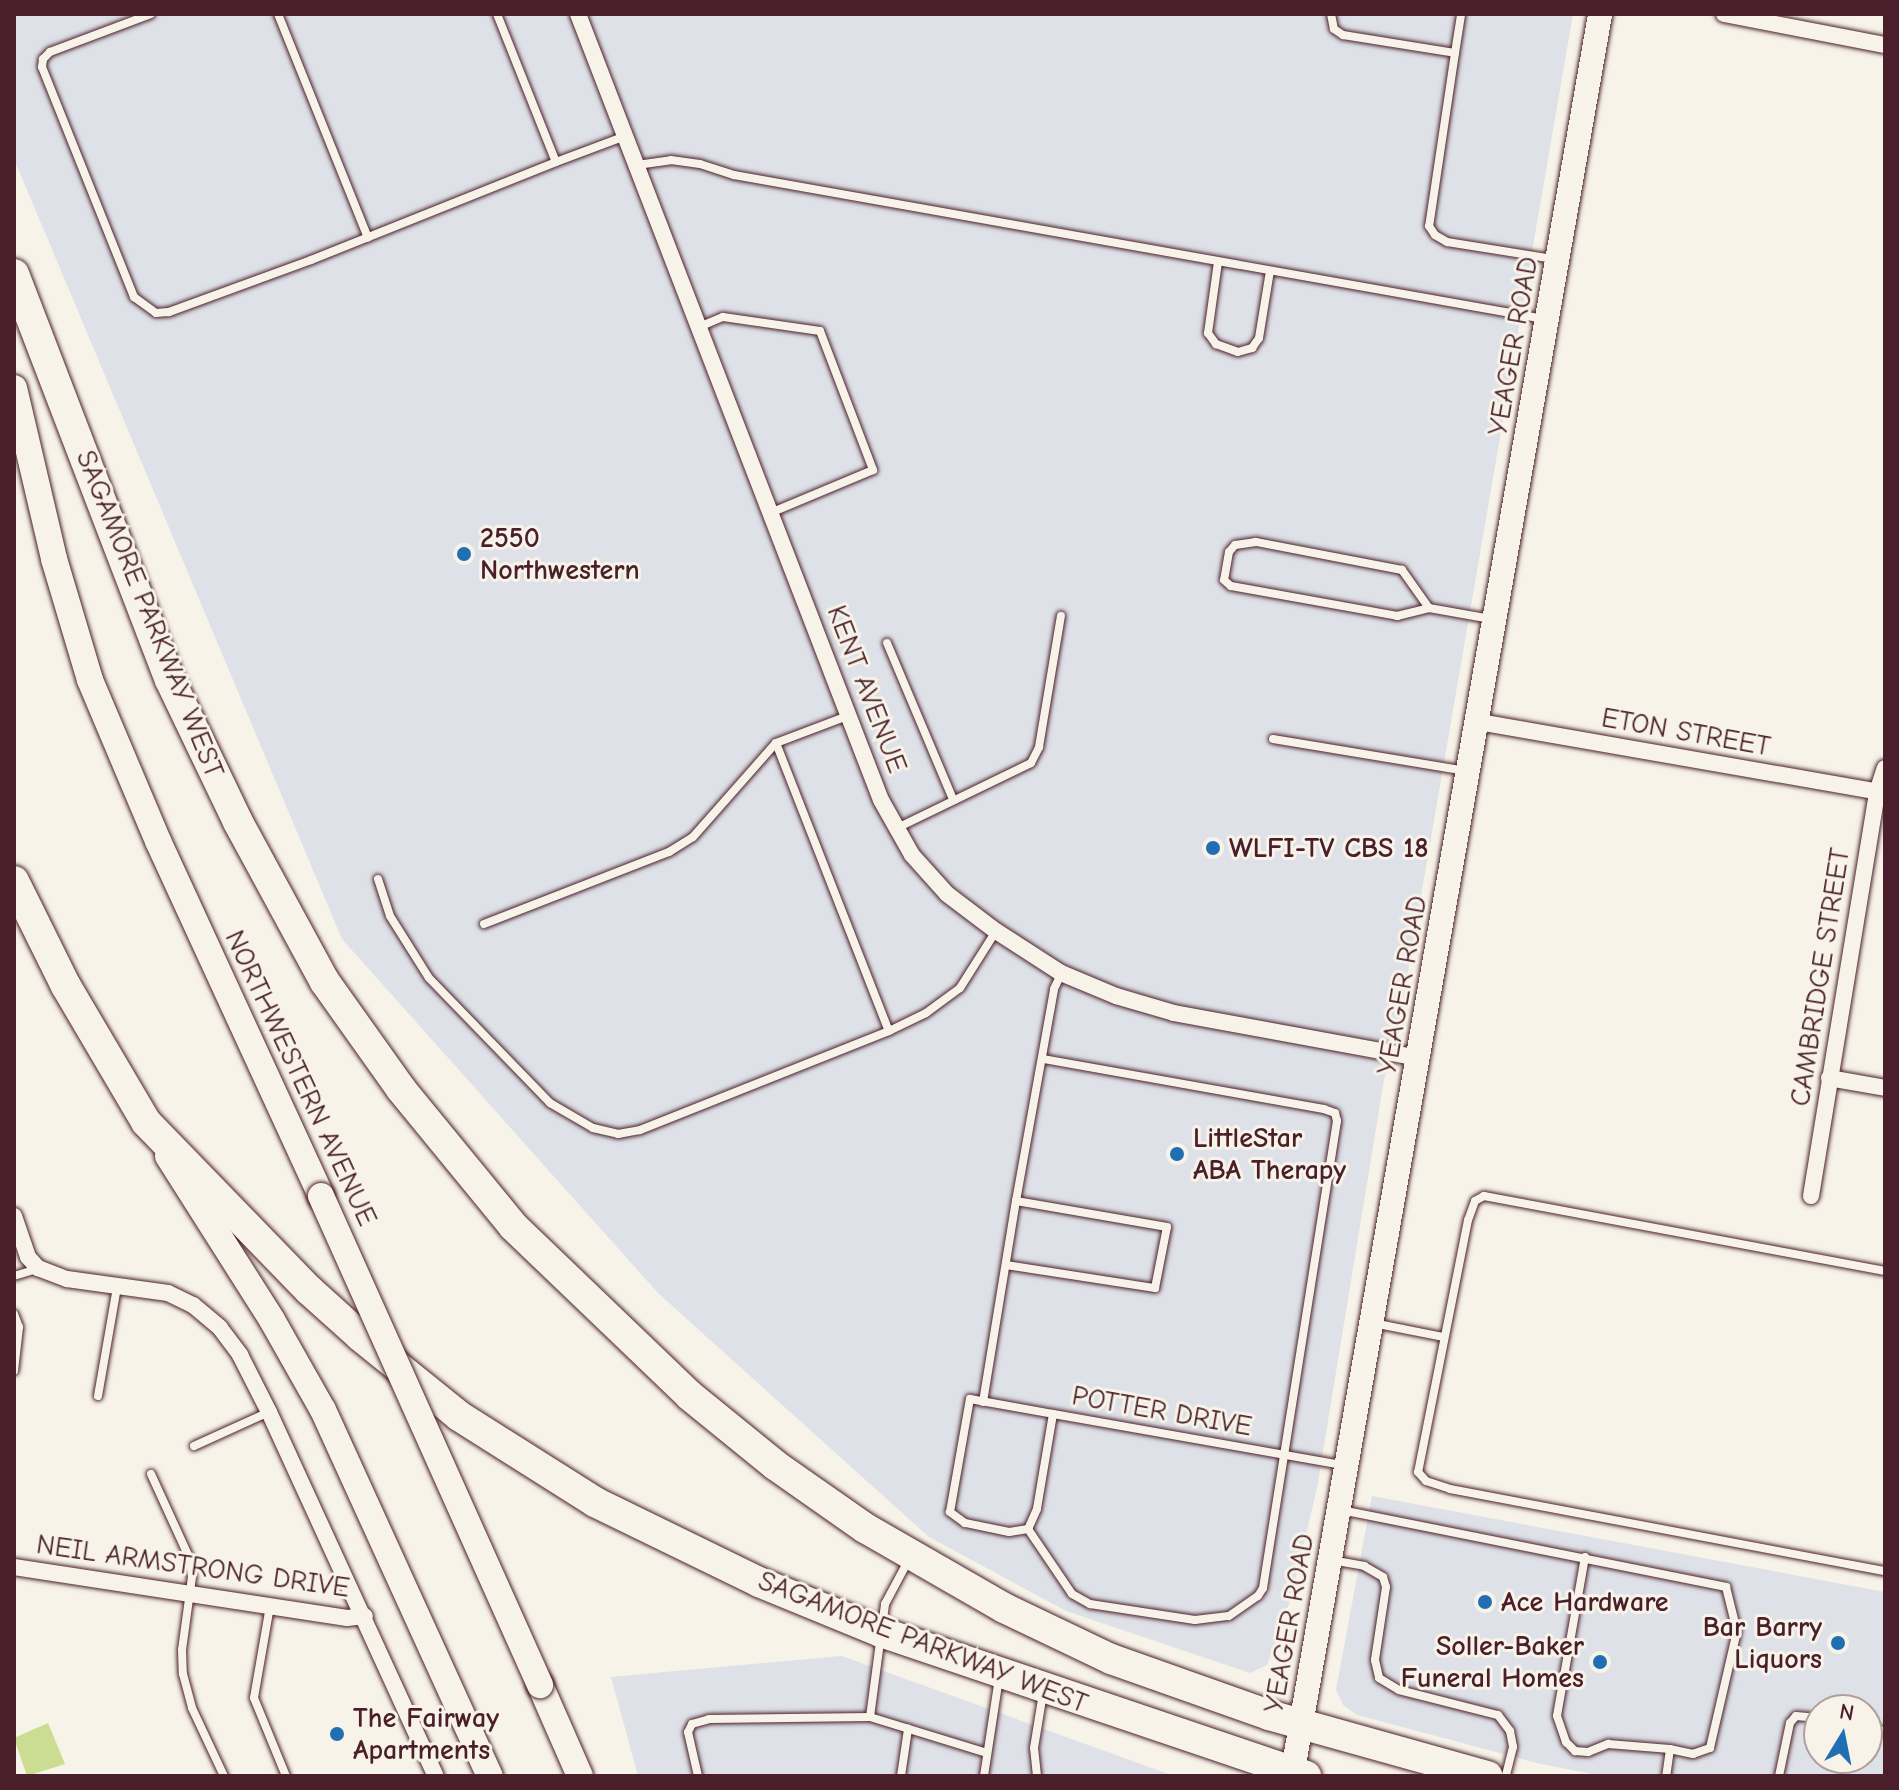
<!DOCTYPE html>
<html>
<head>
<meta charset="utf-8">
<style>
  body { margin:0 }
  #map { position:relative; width:1899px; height:1790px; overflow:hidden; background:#f7f3e8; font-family:"Comic Neue",sans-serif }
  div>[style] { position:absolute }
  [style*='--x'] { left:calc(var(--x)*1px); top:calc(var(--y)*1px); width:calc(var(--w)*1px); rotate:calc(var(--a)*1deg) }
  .built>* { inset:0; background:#dee1e7 }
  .green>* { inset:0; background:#cadd92 }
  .roads { filter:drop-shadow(0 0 2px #4a1f2b) drop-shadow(0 0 2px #4a1f2b) }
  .lane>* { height:8px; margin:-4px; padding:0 4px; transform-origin:4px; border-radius:4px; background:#f7f3e8 }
  .street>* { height:16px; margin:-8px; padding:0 8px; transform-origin:8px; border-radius:8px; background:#f7f3e8 }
  .secondary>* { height:24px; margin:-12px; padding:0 12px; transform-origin:12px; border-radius:12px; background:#f7f3e8 }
  .primary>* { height:26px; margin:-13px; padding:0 13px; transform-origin:13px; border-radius:13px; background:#f7f3e8 }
  .highway>* { height:30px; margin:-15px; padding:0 15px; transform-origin:15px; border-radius:15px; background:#f7f3e8 }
  .bridges { filter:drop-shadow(0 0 2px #4a1f2b) drop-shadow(0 0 2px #4a1f2b) }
  .primary-bridge>* { height:26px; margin:-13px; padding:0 13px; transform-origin:13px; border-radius:13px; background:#f7f3e8 }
  .dots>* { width:22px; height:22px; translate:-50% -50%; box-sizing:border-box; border:4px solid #f7f3e8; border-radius:50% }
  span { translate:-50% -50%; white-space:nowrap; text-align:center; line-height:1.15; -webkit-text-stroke:6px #f7f3e8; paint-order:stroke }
  .street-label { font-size:28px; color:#4a1f2b }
  .poi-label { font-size:28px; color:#4a1f2b; font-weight:700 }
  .left { translate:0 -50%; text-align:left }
  .right { translate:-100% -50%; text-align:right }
  .frame { position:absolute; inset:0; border:16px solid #4a1f2b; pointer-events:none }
  .north { position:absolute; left:1803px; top:1694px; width:80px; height:80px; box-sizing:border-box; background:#f7f3e8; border:2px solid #b29e9c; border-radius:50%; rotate:10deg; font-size:22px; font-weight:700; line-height:32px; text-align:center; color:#4a1f2b }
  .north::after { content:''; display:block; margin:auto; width:28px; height:36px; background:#1f6fb2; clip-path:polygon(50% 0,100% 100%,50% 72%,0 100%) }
</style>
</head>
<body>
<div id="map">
  <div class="built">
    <i style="clip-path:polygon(14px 14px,1573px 14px,1401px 1012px,1384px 1080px,1317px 1488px,1291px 1598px,1267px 1665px,1250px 1673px,1066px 1611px,929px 1537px,658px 1293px,342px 939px,14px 159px)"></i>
    <i style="clip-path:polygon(evenodd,1372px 1496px,1885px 1592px,1885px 1776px,1603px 1776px,1541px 1764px,1357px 1715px,1343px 1705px,1336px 1690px,1372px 1496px,1819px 1710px,1867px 1710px,1867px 1758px,1819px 1758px,1819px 1710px)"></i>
    <i style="clip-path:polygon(842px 1656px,1174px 1776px,638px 1776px,611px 1677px)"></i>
  </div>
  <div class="green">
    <i style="clip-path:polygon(48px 1723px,65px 1764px,27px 1776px,14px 1738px)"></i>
  </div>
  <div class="roads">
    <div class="lane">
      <i style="--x:151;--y:14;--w:108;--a:159.4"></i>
      <i style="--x:50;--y:52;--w:10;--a:135"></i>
      <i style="--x:43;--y:59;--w:8;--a:97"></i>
      <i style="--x:42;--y:67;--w:248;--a:68.2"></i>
      <i style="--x:134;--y:297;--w:27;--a:36"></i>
      <i style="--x:156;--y:313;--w:13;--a:-4"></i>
      <i style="--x:169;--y:312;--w:151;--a:-20.1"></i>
      <i style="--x:311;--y:260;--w:264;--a:-21.8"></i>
      <i style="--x:278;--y:14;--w:241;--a:68.1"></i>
      <i style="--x:497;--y:14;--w:159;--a:68.3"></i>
      <i style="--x:556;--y:162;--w:72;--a:-20.5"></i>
      <i style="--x:1331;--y:14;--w:15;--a:79"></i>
      <i style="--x:1334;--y:29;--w:11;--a:34"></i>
      <i style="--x:1343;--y:35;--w:113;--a:9.1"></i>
      <i style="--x:1455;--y:53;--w:175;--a:98.5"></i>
      <i style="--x:1429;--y:226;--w:11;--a:56"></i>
      <i style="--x:1435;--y:235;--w:14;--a:30"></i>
      <i style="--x:1447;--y:242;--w:107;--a:9.1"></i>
      <i style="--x:1455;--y:53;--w:39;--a:-81"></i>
      <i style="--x:637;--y:165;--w:34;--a:-8"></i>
      <i style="--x:671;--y:160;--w:29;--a:8"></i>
      <i style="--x:700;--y:164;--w:36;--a:18"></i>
      <i style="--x:734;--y:175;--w:823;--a:10.08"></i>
      <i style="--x:1218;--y:262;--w:72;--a:98"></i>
      <i style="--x:1208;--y:333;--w:14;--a:54"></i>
      <i style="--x:1216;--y:344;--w:23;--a:20"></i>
      <i style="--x:1238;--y:352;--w:15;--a:-16"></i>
      <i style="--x:1252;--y:348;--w:12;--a:-55"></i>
      <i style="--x:1259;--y:338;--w:68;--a:-80.7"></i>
      <i style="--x:699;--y:327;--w:26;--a:-23"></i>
      <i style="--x:723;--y:317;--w:98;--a:8.2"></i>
      <i style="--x:820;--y:331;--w:149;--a:69.1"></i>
      <i style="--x:873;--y:470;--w:112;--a:157.3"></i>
      <i style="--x:1429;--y:608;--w:47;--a:-125.4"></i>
      <i style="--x:1402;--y:570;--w:149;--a:-169.1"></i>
      <i style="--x:1256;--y:542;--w:21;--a:172"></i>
      <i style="--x:1235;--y:545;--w:9;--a:131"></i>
      <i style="--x:1229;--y:552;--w:28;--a:100"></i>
      <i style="--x:1224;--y:580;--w:9;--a:41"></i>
      <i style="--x:1231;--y:586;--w:169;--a:10.2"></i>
      <i style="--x:1397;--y:616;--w:33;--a:-14"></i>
      <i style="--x:1429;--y:608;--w:63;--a:10.1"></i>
      <i style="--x:887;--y:643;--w:169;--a:67.1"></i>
      <i style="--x:850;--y:715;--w:79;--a:159.3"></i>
      <i style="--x:776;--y:743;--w:309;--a:68.6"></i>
      <i style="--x:889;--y:1031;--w:41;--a:-25.9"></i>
      <i style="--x:926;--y:1013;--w:42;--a:-36.3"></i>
      <i style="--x:960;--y:988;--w:67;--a:-57.7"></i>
      <i style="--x:1273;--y:739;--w:196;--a:9.4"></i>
      <i style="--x:895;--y:829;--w:151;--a:-25.9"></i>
      <i style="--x:1031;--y:763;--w:18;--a:-63"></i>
      <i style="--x:1039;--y:747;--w:133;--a:-80.5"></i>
      <i style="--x:378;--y:879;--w:39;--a:72"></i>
      <i style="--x:390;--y:916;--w:73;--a:57.8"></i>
      <i style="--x:429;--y:978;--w:174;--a:45.9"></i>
      <i style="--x:550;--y:1103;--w:50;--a:30.2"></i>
      <i style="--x:593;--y:1128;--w:26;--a:13"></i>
      <i style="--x:618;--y:1134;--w:22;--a:-10"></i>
      <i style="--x:640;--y:1130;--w:268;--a:-21.7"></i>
      <i style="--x:484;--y:924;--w:199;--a:-21.3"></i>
      <i style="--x:669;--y:852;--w:28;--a:-32"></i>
      <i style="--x:693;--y:837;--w:125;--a:-48.6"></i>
      <i style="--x:1006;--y:1265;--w:151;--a:8.8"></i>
      <i style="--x:1155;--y:1288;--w:62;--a:-78.9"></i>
      <i style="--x:1167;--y:1227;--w:153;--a:-170.2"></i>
      <i style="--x:1016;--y:1201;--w:215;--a:-79.8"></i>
      <i style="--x:1054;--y:989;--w:17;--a:-65"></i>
      <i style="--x:1885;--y:1271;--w:408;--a:-169.4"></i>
      <i style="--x:1484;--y:1196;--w:10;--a:151"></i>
      <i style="--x:1475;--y:1201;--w:20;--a:110"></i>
      <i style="--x:1468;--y:1220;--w:257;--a:101.2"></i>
      <i style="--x:1418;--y:1472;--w:12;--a:48"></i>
      <i style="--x:1426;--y:1481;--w:25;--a:18"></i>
      <i style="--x:1450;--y:1489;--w:443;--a:10.7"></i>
      <i style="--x:14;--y:1276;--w:24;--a:-17"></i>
      <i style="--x:14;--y:1314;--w:14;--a:69"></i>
      <i style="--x:19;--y:1327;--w:44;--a:96.5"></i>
      <i style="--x:1373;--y:1323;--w:71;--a:11.3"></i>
      <i style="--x:98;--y:1396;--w:111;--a:-80.1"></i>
      <i style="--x:983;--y:1402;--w:204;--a:-80.7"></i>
      <i style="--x:1053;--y:1414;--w:96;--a:99.6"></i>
      <i style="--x:1037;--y:1509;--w:22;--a:114"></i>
      <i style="--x:1028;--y:1529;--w:19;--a:171"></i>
      <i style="--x:1009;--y:1532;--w:45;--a:-168.4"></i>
      <i style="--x:965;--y:1523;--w:19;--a:-144"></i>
      <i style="--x:950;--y:1512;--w:115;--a:-80"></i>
      <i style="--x:970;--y:1399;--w:84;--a:10.2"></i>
      <i style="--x:1053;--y:1414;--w:293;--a:10"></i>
      <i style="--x:194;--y:1446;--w:82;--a:-24.4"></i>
      <i style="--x:151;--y:1474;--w:94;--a:65.4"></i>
      <i style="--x:190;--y:1559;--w:18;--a:84"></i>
      <i style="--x:192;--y:1577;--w:74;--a:97.8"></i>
      <i style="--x:182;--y:1650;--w:24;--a:88"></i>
      <i style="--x:183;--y:1674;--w:35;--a:75"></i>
      <i style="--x:192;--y:1708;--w:75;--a:64.8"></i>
      <i style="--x:1341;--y:1510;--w:393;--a:11.3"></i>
      <i style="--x:1726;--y:1587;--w:45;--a:76"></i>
      <i style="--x:1737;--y:1631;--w:120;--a:103"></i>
      <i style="--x:1710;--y:1748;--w:18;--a:161"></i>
      <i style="--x:1693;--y:1754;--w:24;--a:-168"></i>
      <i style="--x:1670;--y:1749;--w:27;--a:98"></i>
      <i style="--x:1028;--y:1529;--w:78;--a:55.9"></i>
      <i style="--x:1072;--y:1594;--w:21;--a:29"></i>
      <i style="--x:1090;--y:1604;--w:106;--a:8.7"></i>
      <i style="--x:1195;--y:1620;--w:34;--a:-7"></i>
      <i style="--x:1229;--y:1616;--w:35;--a:-35"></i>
      <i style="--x:1258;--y:1596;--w:9;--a:-58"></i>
      <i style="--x:1263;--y:1588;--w:473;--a:-81"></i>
      <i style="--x:1337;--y:1121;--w:8;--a:-104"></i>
      <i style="--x:1335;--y:1113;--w:12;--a:-160"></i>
      <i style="--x:1324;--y:1109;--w:286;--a:-169.9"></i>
      <i style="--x:1585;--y:1557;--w:161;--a:100"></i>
      <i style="--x:1557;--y:1716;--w:28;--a:71"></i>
      <i style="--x:1566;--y:1742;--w:13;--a:45"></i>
      <i style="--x:1575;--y:1751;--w:13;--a:4"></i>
      <i style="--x:1588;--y:1752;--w:22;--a:-22"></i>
      <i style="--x:1608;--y:1744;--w:62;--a:4.6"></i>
      <i style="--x:1331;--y:1560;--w:34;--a:10"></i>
      <i style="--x:1364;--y:1566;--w:22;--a:30"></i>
      <i style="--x:1383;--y:1577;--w:10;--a:73"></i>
      <i style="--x:1386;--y:1587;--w:74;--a:98.6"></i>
      <i style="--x:1375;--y:1660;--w:18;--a:77"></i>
      <i style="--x:1379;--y:1678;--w:23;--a:31"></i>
      <i style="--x:1399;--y:1690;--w:102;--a:14.2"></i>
      <i style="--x:1498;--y:1715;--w:20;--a:53"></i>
      <i style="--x:1510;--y:1731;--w:16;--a:79"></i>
      <i style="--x:1513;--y:1747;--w:30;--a:104"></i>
      <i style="--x:270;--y:1606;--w:93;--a:99.9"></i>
      <i style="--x:254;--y:1698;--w:84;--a:67.7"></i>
      <i style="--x:870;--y:1717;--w:114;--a:-82.4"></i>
      <i style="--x:885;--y:1604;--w:51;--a:-61.9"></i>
      <i style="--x:1867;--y:1727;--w:18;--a:13"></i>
      <i style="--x:698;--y:1776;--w:45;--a:-102.8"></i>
      <i style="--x:688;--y:1732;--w:9;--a:-63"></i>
      <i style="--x:692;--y:1724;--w:18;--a:-16"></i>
      <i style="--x:709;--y:1719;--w:161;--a:-0.7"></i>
      <i style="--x:870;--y:1717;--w:122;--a:17.1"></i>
      <i style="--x:901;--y:1776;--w:48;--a:-81.5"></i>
      <i style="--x:984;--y:1776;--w:99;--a:-81.3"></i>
      <i style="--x:1037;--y:1776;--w:28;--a:-96"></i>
      <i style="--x:1034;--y:1748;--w:56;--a:-80.7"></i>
      <i style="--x:1779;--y:1776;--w:54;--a:-78.3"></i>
      <i style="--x:1790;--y:1723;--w:9;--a:-49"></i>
      <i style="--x:1796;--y:1716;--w:23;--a:5"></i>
    </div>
    <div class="street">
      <i style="--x:578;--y:14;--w:842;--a:68.92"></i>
      <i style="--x:881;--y:800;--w:63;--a:60.6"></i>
      <i style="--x:912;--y:855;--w:52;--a:48.1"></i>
      <i style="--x:947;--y:894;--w:61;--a:37.1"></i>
      <i style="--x:996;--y:931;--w:77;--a:32.9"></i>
      <i style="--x:1061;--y:973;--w:60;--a:22.7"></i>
      <i style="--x:1116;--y:996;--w:60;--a:16.3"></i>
      <i style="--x:1174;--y:1013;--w:250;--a:10.4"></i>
      <i style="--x:1724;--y:14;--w:164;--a:10.9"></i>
      <i style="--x:1479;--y:722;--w:412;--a:9.9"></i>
      <i style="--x:1829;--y:1078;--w:57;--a:10.1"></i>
      <i style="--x:1811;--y:1196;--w:409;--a:-80.7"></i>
      <i style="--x:1877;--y:792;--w:25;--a:-72"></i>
      <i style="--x:14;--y:1216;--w:43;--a:71.1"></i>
      <i style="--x:28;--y:1257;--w:15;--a:48"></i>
      <i style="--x:38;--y:1268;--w:31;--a:21"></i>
      <i style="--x:67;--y:1279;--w:102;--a:7.9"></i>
      <i style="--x:168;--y:1293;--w:28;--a:26"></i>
      <i style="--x:193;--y:1305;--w:35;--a:40"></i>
      <i style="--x:220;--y:1328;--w:34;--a:53"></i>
      <i style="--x:240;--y:1355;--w:64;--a:63"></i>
      <i style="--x:269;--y:1412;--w:400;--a:65.4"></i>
      <i style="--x:14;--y:1567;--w:337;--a:8.7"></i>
      <i style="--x:347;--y:1618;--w:18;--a:-6"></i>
    </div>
    <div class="secondary">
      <i style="--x:1292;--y:1776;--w:1789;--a:-80.08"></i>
    </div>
    <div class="primary">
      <i style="--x:14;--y:388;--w:176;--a:76.8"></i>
      <i style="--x:54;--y:559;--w:126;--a:73.4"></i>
      <i style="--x:90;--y:680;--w:175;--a:67.1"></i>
      <i style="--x:158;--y:841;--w:391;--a:65.3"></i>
      <i style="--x:168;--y:1156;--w:194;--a:57.6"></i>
      <i style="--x:272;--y:1320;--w:103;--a:60.5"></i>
      <i style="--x:323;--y:1410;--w:402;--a:65.5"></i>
      <i style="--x:540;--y:1685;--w:99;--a:66.3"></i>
    </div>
    <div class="highway">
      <i style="--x:14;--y:274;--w:435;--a:69"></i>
      <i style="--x:170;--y:680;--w:157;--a:64.4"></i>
      <i style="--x:238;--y:822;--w:182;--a:61.5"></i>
      <i style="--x:325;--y:982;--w:131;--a:54.6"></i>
      <i style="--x:401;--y:1089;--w:177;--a:50.7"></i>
      <i style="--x:513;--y:1226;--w:244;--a:43.8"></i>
      <i style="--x:689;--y:1395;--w:111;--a:39.1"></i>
      <i style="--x:775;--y:1465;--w:110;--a:35"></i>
      <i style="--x:865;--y:1528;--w:160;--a:29.9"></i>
      <i style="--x:1004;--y:1608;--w:119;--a:25.5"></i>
      <i style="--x:1111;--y:1659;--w:168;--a:19.5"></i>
      <i style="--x:1269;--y:1715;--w:227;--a:15.6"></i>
      <i style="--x:14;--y:881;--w:117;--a:63.7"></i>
      <i style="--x:66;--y:986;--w:158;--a:59.5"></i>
      <i style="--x:146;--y:1122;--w:234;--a:45.9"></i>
      <i style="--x:309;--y:1290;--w:69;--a:42"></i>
      <i style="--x:360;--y:1336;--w:127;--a:38.9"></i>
      <i style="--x:459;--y:1416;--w:161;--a:32.3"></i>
      <i style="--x:595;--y:1502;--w:182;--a:26"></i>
      <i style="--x:759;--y:1582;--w:132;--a:22.3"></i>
      <i style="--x:881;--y:1632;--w:449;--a:18.7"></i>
    </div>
  </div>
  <div class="bridges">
    <div class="primary-bridge">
      <i style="--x:321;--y:1196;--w:536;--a:65.87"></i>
    </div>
  </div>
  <div class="dots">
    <i style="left:464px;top:554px;background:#1f6fb2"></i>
    <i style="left:1213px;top:848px;background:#1f6fb2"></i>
    <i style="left:1177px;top:1154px;background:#1f6fb2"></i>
    <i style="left:1485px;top:1602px;background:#1f6fb2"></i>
    <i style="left:1838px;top:1643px;background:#1f6fb2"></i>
    <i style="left:1600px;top:1662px;background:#1f6fb2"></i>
    <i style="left:337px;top:1734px;background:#1f6fb2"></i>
  </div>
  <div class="street-label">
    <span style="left:1513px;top:346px;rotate:-80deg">YEAGER ROAD</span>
    <span style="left:150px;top:614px;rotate:68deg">SAGAMORE PARKWAY WEST</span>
    <span style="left:867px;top:689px;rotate:69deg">KENT AVENUE</span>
    <span style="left:1686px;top:732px;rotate:10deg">ETON STREET</span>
    <span style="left:1820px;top:977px;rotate:-81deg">CAMBRIDGE STREET</span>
    <span style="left:1402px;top:985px;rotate:-80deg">YEAGER ROAD</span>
    <span style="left:301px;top:1078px;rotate:65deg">NORTHWESTERN AVENUE</span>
    <span style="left:1162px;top:1411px;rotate:10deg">POTTER DRIVE</span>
    <span style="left:193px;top:1566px;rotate:8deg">NEIL ARMSTRONG DRIVE</span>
    <span style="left:1289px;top:1623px;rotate:-80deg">YEAGER ROAD</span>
    <span style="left:923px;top:1642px;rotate:21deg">SAGAMORE PARKWAY WEST</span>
  </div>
  <div class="poi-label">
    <span class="left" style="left:480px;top:554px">2550<br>Northwestern</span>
    <span class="left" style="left:1229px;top:848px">WLFI-TV CBS 18</span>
    <span class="left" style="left:1193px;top:1154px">LittleStar<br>ABA Therapy</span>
    <span class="left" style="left:1501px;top:1602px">Ace Hardware</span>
    <span class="right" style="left:1822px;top:1643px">Bar Barry<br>Liquors</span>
    <span class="right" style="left:1584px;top:1662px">Soller-Baker<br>Funeral Homes</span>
    <span class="left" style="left:353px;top:1734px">The Fairway<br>Apartments</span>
  </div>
  <div class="frame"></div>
  <div class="north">N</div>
</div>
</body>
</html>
